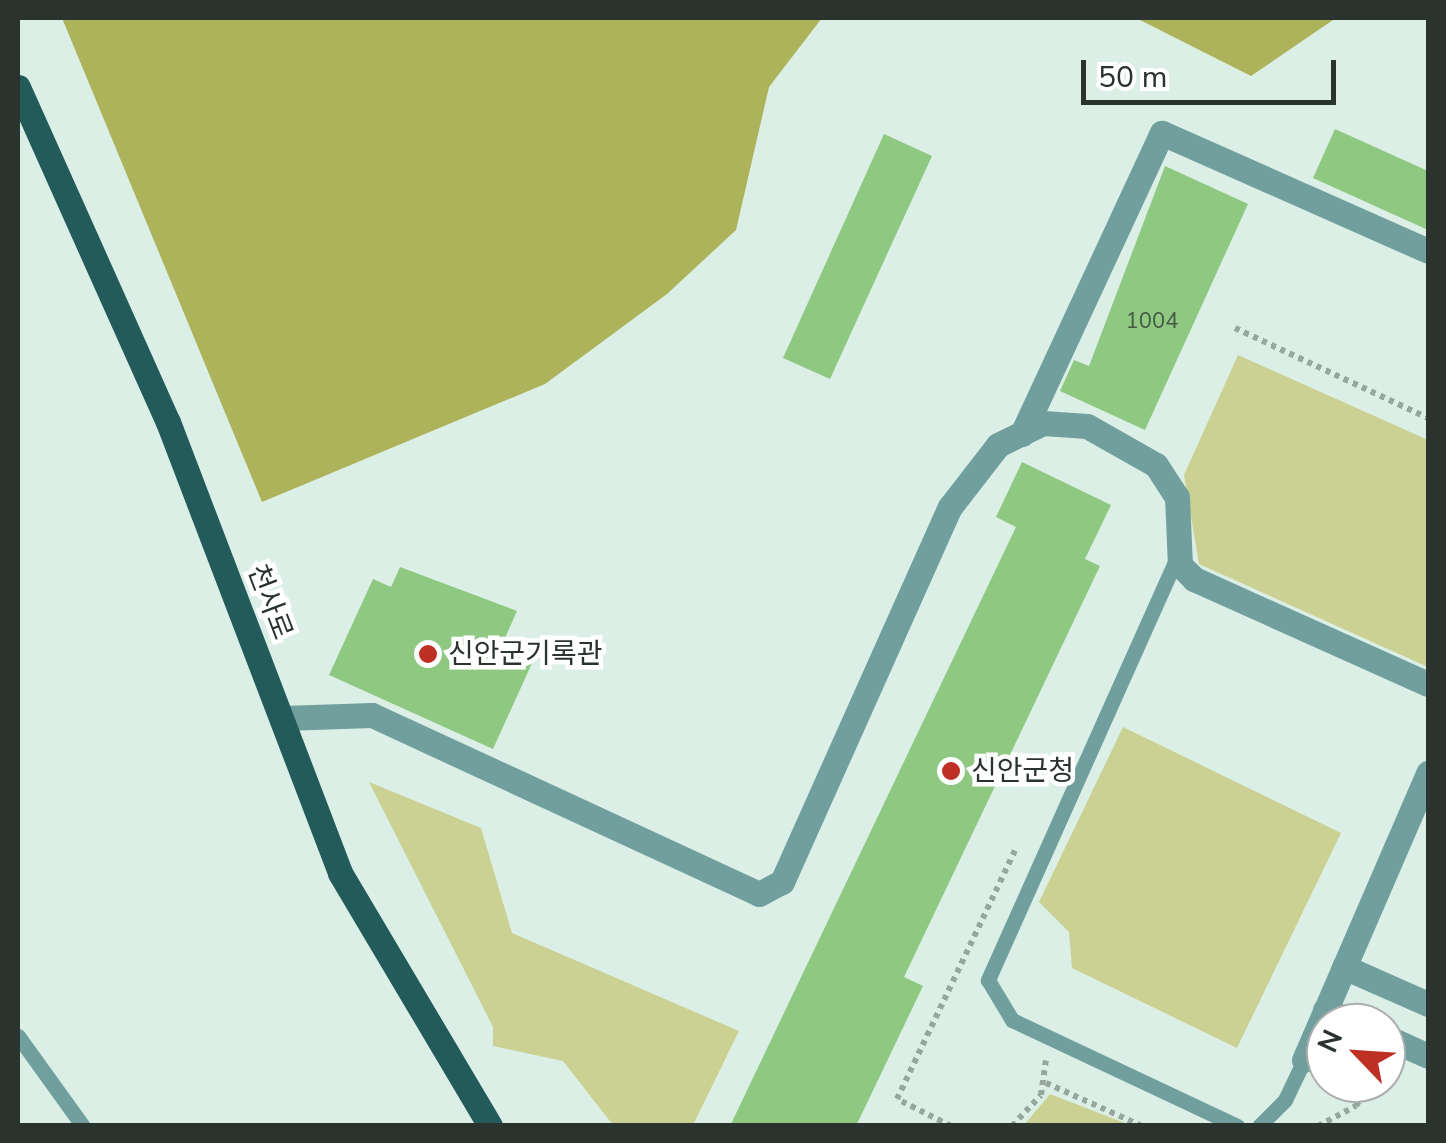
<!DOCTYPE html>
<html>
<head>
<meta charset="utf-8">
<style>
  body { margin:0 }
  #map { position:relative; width:1446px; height:1143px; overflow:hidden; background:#dbefe6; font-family:"Nunito Sans","Noto Sans KR",sans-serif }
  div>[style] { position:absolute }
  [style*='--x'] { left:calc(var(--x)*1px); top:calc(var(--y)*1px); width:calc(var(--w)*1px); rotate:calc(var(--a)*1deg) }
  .green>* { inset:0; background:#cbd192 }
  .forest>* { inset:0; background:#adb35a }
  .building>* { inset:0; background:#8fc881 }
  .path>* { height:6px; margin-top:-3px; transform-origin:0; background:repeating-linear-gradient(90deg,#97a69f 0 5px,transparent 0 10px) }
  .lane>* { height:15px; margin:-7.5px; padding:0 7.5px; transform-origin:7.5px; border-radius:7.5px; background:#709f9e }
  .street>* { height:25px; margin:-12.5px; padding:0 12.5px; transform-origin:12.5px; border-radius:12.5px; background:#709f9e }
  .primary>* { height:25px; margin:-12.5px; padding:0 12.5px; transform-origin:12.5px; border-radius:12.5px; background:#235b5a }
  .dots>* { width:28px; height:28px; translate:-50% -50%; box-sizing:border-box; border:5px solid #fff; border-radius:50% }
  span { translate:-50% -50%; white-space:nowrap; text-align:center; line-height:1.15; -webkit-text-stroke:9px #fff; paint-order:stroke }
  .number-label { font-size:22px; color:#445844 }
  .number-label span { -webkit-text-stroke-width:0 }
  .street-label { font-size:28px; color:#2b332f }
  .poi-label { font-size:28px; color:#2b332f }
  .left { translate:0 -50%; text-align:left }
  .frame { position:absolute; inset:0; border:20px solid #2b332f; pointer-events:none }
  .north { position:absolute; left:1306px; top:1003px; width:100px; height:100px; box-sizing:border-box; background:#fff; border:2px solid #aaadac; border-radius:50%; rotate:295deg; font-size:28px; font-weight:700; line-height:40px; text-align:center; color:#2b332f }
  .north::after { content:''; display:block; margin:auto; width:35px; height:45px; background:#bd3023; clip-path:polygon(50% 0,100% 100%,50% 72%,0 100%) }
  .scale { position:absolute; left:1081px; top:60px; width:255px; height:45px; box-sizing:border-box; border:5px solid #2b332f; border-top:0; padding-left:12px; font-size:30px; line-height:35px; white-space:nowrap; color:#2b332f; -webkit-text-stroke:8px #fff; paint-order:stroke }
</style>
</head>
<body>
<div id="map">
  <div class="green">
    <i style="clip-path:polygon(1238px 355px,1428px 440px,1428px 667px,1199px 564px,1184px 475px)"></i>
    <i style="clip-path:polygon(1123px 727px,1341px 833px,1237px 1048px,1072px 968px,1069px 932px,1039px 902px)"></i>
    <i style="clip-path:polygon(369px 782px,481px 828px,512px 933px,739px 1031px,693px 1125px,613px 1125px,563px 1061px,493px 1046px,493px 1027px)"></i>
    <i style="clip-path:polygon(1050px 1094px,1130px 1125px,1024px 1125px)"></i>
  </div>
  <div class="forest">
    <i style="clip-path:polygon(62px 18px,822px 18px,769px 87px,736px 230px,667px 294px,545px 384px,262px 502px)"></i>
    <i style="clip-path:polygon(1136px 18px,1336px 18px,1251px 76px)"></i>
  </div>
  <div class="building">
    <i style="clip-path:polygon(1335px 129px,1428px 171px,1428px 230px,1313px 178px)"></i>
    <i style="clip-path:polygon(884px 134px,932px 156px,830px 379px,783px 358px)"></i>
    <i style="clip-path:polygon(1165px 166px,1248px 204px,1145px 430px,1060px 391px,1074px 360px,1089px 366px)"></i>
    <i style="clip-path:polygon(1022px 462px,1111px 505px,1085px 559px,1100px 566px,904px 977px,923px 986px,856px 1126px,730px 1126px,1016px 527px,996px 517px)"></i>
    <i style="clip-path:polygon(400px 567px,517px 611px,501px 647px,533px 661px,493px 749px,329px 675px,373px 579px,391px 587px)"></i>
  </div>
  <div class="path">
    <i style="--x:1235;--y:328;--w:213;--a:25"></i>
    <i style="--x:1046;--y:1083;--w:105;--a:24.1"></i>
    <i style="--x:951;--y:1126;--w:60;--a:-153.4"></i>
    <i style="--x:897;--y:1099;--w:275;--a:-64.6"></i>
    <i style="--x:1012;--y:1126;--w:42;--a:-46.9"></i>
    <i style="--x:1041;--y:1095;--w:35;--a:-82"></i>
    <i style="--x:1318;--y:1126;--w:43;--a:-27.8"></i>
    <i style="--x:1356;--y:1106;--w:27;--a:-59"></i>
  </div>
  <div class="lane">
    <i style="--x:1178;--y:555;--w:466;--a:114.1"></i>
    <i style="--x:988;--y:980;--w:47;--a:59"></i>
    <i style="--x:1012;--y:1020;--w:249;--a:25.2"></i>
    <i style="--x:18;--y:1036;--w:111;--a:54.2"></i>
    <i style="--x:1259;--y:1126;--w:37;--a:-45"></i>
    <i style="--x:1285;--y:1100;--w:44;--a:-64.6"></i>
  </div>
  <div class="street">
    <i style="--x:1022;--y:434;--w:332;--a:-65.1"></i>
    <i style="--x:1162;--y:133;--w:291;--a:23.9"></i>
    <i style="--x:283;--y:718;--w:89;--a:-1.9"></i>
    <i style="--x:372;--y:715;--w:426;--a:24.8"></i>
    <i style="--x:759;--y:894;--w:26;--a:-28"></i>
    <i style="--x:782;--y:882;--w:411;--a:-65.9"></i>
    <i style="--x:950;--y:507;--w:78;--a:-52.3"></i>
    <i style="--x:998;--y:445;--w:50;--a:-26.1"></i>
    <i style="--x:1043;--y:423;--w:44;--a:3.9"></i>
    <i style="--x:1087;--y:426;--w:79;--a:29.5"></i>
    <i style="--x:1156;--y:465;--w:38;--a:57"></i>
    <i style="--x:1177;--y:497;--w:68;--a:87.5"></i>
    <i style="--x:1180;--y:565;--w:20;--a:45"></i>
    <i style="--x:1194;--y:579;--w:256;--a:24.2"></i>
    <i style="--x:1344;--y:967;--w:92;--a:23.8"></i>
    <i style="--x:1325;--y:1010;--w:33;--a:23"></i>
    <i style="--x:1386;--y:1037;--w:46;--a:24.3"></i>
    <i style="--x:1304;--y:1060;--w:313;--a:-66.6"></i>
  </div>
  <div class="primary">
    <i style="--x:18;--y:87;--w:367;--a:65.9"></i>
    <i style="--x:168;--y:422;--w:483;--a:69.1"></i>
    <i style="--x:340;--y:873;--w:294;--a:59.3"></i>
  </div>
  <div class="dots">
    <i style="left:428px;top:654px;background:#bd3023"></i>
    <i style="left:951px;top:771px;background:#bd3023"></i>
  </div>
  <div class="number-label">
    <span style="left:1152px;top:322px">1004</span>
  </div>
  <div class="street-label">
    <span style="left:270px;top:602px;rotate:69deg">천사로</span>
  </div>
  <div class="poi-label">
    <span class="left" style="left:448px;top:654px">신안군기록관</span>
    <span class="left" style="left:971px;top:771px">신안군청</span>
  </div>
  <div class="frame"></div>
  <div class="north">N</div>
  <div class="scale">50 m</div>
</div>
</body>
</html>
